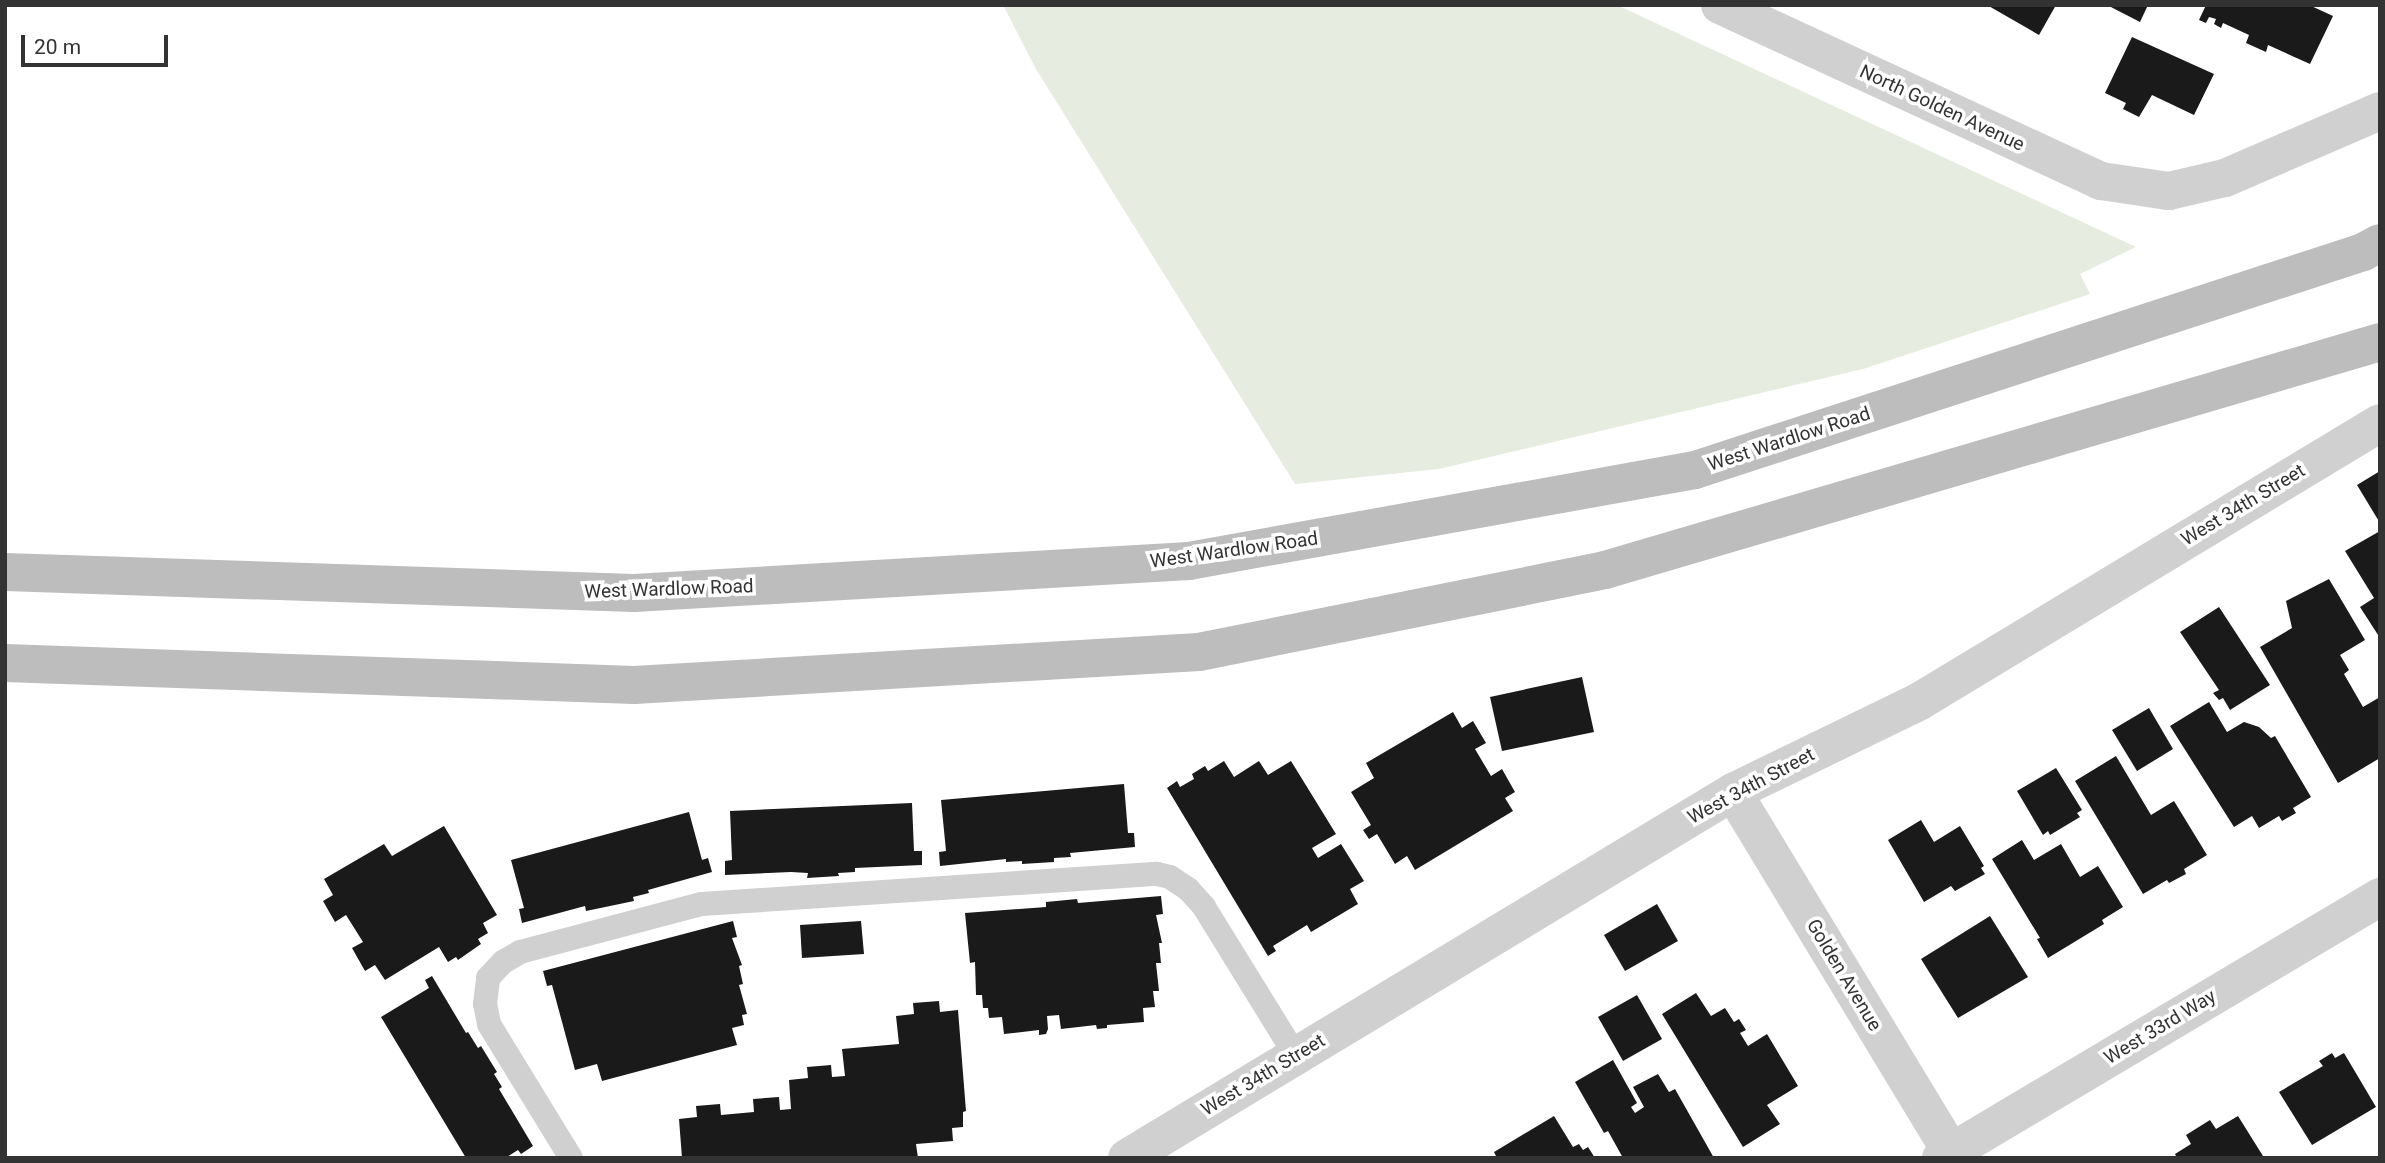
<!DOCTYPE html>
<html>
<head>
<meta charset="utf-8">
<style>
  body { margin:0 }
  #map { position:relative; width:2385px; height:1163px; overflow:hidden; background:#fff; font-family:Roboto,sans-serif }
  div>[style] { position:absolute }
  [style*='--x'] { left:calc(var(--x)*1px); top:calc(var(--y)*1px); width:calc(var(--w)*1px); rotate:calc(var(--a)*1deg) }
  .green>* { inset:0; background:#e6ecdf }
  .building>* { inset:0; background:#1a1a1a }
  .service>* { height:24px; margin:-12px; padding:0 12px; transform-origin:12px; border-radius:12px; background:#d0d0d0 }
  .minor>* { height:38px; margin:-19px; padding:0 19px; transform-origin:19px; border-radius:19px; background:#d0d0d0 }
  .secondary>* { height:38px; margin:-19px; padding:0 19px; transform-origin:19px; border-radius:19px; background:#bdbdbd }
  span { translate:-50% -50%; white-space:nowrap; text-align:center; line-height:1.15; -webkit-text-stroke:7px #fff; paint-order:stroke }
  .street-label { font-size:19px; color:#333 }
  .frame { position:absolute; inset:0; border:7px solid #333; pointer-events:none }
  .scale { position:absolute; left:21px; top:35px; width:147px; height:32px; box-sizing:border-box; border:4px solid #333; border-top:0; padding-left:9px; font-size:21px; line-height:24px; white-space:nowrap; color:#333; -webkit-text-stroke:5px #fff; paint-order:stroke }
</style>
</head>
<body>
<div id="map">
  <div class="green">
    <i style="clip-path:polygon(1003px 5px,1617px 5px,2136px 247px,2080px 274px,2090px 294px,1863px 369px,1439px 469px,1295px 484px,1036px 69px)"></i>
  </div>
  <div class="building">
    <i style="clip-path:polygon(1987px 5px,2056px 5px,2039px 35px)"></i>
    <i style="clip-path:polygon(2107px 5px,2148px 5px,2140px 22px)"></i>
    <i style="clip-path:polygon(2206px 5px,2309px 5px,2333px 16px,2310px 64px,2268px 45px,2266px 52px,2246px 43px,2249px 35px,2223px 23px,2221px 28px,2214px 24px,2216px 19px,2209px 17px,2206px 23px,2199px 20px)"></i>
    <i style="clip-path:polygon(2132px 37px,2214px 74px,2194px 115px,2152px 95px,2139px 117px,2123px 109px,2126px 103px,2105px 93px)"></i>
    <i style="clip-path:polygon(2380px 471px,2380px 523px,2357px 485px)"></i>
    <i style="clip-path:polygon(2380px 531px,2380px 638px,2360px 607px,2374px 598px,2345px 551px)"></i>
    <i style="clip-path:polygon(2329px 579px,2365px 640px,2340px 655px,2349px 670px,2344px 674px,2363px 707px,2380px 697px,2380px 758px,2338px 783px,2260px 647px,2292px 628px,2286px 601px)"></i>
    <i style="clip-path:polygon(2219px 607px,2270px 685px,2230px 710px,2223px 698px,2219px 700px,2213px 693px,2219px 690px,2180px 632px)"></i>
    <i style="clip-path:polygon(1582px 677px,1594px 732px,1502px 751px,1490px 697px)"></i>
    <i style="clip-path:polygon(2209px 702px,2227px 732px,2244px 722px,2259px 727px,2271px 738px,2275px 736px,2311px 797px,2293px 808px,2296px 813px,2282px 821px,2279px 816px,2259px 828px,2252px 816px,2234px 827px,2170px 726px)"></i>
    <i style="clip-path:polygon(2149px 708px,2173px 749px,2137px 771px,2112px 730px)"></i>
    <i style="clip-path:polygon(1453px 712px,1462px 728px,1473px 721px,1486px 743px,1475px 749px,1491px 776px,1502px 769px,1515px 792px,1505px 798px,1513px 811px,1415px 870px,1407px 856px,1395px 864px,1377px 834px,1369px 839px,1363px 830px,1371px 825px,1351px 792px,1374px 778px,1366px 763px)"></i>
    <i style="clip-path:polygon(2116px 756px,2151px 815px,2174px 801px,2207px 855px,2184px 869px,2186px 874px,2169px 883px,2167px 880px,2143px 894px,2075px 781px)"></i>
    <i style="clip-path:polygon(1224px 761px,1234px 777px,1259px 761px,1268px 775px,1291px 761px,1336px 834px,1312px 848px,1318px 858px,1341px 844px,1364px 881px,1350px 889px,1358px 904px,1311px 932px,1307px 925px,1273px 946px,1276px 951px,1268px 956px,1167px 788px,1177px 781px,1180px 787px,1194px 779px,1192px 774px,1205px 766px,1208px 771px)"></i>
    <i style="clip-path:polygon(2056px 768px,2082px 810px,2077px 813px,2080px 817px,2050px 835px,2048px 831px,2043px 835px,2017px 791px)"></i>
    <i style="clip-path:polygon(1124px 784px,1128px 833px,1134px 833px,1135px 847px,1070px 853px,1071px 857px,1054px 858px,1054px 862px,1022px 864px,1022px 861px,1006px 862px,1006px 859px,940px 866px,939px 852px,946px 851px,941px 800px)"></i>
    <i style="clip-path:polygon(912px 803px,914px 851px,922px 851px,922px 865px,855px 868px,855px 872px,838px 873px,839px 876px,807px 878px,808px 873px,791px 872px,725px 875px,725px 861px,732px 860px,730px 811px)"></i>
    <i style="clip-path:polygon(689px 812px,702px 860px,708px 858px,712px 872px,648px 890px,649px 893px,633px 897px,634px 901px,586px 911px,585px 906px,522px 923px,519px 909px,524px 908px,511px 860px)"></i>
    <i style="clip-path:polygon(1921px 820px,1934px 842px,1960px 826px,1984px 866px,1981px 868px,1985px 874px,1955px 891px,1951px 886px,1924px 902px,1888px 840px)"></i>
    <i style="clip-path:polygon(444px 826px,497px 915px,483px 923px,488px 933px,478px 939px,481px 944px,458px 960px,456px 957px,448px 962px,439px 947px,385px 980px,375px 965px,365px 971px,352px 948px,363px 942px,346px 915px,335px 922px,323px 901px,333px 895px,324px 879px,384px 844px,392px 856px)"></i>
    <i style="clip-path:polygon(2022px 840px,2034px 860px,2061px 844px,2080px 877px,2098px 866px,2123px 907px,2102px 920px,2104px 924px,2048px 958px,2037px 939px,2040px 938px,1992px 859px)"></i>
    <i style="clip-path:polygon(1161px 896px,1163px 914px,1156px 915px,1162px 943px,1159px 943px,1161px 963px,1156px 963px,1159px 991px,1153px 991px,1155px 1007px,1143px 1008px,1144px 1022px,1107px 1025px,1107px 1028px,1097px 1029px,1096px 1025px,1061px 1029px,1059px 1015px,1047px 1016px,1048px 1029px,1046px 1034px,1039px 1035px,1039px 1030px,1004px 1034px,1002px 1017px,989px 1018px,988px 1008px,983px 1008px,982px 995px,976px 995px,975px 962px,970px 963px,965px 913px,1046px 907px,1046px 902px,1077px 899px,1078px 903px)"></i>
    <i style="clip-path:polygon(1657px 904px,1678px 941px,1625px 971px,1604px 935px)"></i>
    <i style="clip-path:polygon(1990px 916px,2028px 977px,1958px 1018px,1921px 959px)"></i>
    <i style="clip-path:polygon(733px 921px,737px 937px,732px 938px,742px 965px,739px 966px,743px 984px,739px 985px,747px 1014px,742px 1015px,744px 1025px,732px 1028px,737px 1045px,602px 1081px,597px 1064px,575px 1070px,552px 985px,547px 986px,543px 971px)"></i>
    <i style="clip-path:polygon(861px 921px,864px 954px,802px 958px,800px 925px)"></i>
    <i style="clip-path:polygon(432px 976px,466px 1033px,468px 1032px,478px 1048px,481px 1046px,497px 1072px,494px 1074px,502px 1087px,499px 1089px,533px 1146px,521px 1154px,518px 1150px,505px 1158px,466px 1158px,381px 1017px,429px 988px,425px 980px)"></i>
    <i style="clip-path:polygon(1696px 993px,1711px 1016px,1725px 1008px,1734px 1022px,1739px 1019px,1746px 1030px,1740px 1033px,1748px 1046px,1767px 1034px,1798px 1086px,1767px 1105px,1780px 1124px,1743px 1147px,1662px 1014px)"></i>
    <i style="clip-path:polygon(1637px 995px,1662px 1039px,1623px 1061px,1598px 1017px)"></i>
    <i style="clip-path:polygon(939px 1001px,940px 1012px,958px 1010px,966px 1111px,963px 1112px,963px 1127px,952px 1128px,953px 1141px,916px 1144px,918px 1158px,682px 1158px,679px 1119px,697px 1117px,696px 1106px,720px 1104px,721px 1115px,754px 1112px,753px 1099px,779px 1097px,780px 1110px,791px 1109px,789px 1080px,808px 1078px,807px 1067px,831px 1065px,832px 1077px,845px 1076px,842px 1049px,899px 1044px,896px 1016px,914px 1014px,913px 1003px)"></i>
    <i style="clip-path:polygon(2332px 1053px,2335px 1058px,2344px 1053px,2376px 1107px,2312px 1145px,2279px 1092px,2323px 1066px,2319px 1061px)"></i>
    <i style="clip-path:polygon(1613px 1060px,1637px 1103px,1631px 1107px,1635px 1113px,1644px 1107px,1633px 1087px,1658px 1074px,1669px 1092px,1675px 1089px,1714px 1158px,1623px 1158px,1608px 1131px,1604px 1133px,1575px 1082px)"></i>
    <i style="clip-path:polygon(1554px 1116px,1573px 1147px,1579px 1144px,1583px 1150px,1588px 1147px,1595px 1158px,1497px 1158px,1494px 1152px)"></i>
    <i style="clip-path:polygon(2238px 1116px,2263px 1156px,2177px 1158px,2175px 1154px,2191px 1144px,2186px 1135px,2210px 1120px,2216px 1129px)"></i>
  </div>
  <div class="service">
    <i style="--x:571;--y:1158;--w:157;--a:-121.5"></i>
    <i style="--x:489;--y:1024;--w:20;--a:-101"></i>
    <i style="--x:485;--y:1004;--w:26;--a:-83"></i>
    <i style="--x:488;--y:978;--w:22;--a:-47"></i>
    <i style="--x:503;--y:962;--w:20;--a:-30"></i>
    <i style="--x:520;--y:952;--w:188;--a:-14.8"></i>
    <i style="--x:702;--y:904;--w:456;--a:-3.8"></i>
    <i style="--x:1157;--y:874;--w:13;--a:13"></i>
    <i style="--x:1170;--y:877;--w:22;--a:34"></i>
    <i style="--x:1188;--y:889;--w:24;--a:48"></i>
    <i style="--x:1204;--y:907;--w:175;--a:58.3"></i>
  </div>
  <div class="minor">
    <i style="--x:1720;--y:5;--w:420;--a:24.8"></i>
    <i style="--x:2101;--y:181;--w:69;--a:8.4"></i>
    <i style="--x:2169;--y:191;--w:57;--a:-13.1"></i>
    <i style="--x:2225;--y:178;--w:169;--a:-23.4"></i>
    <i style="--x:1733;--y:792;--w:428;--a:58.8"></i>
    <i style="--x:1127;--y:1158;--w:708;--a:-31.13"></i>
    <i style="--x:1733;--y:792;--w:208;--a:-25.9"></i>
    <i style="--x:1920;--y:701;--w:537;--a:-31.15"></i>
    <i style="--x:1941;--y:1158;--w:511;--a:-30.73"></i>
  </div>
  <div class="secondary">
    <i style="--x:5;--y:572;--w:629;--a:1.91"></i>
    <i style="--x:634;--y:593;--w:556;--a:-3.3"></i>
    <i style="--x:1189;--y:561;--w:514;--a:-10.2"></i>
    <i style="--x:1695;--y:470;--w:703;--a:-18.07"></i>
    <i style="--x:2363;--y:252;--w:19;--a:-28"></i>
    <i style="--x:5;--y:663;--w:629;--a:2"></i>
    <i style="--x:634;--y:685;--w:566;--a:-3.34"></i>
    <i style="--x:1199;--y:652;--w:414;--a:-11.4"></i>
    <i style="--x:1605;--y:570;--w:808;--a:-16.39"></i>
  </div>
  <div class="street-label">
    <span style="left:1942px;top:108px;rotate:25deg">North Golden Avenue</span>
    <span style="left:1789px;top:439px;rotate:-18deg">West Wardlow Road</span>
    <span style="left:2243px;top:505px;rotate:-31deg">West 34th Street</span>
    <span style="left:1234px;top:550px;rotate:-8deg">West Wardlow Road</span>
    <span style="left:669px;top:589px;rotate:-2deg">West Wardlow Road</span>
    <span style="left:1751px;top:786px;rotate:-28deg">West 34th Street</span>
    <span style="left:1844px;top:975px;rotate:59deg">Golden Avenue</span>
    <span style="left:2160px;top:1027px;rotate:-31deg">West 33rd Way</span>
    <span style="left:1263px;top:1075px;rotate:-31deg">West 34th Street</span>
  </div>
  <div class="frame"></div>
  <div class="scale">20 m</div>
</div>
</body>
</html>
